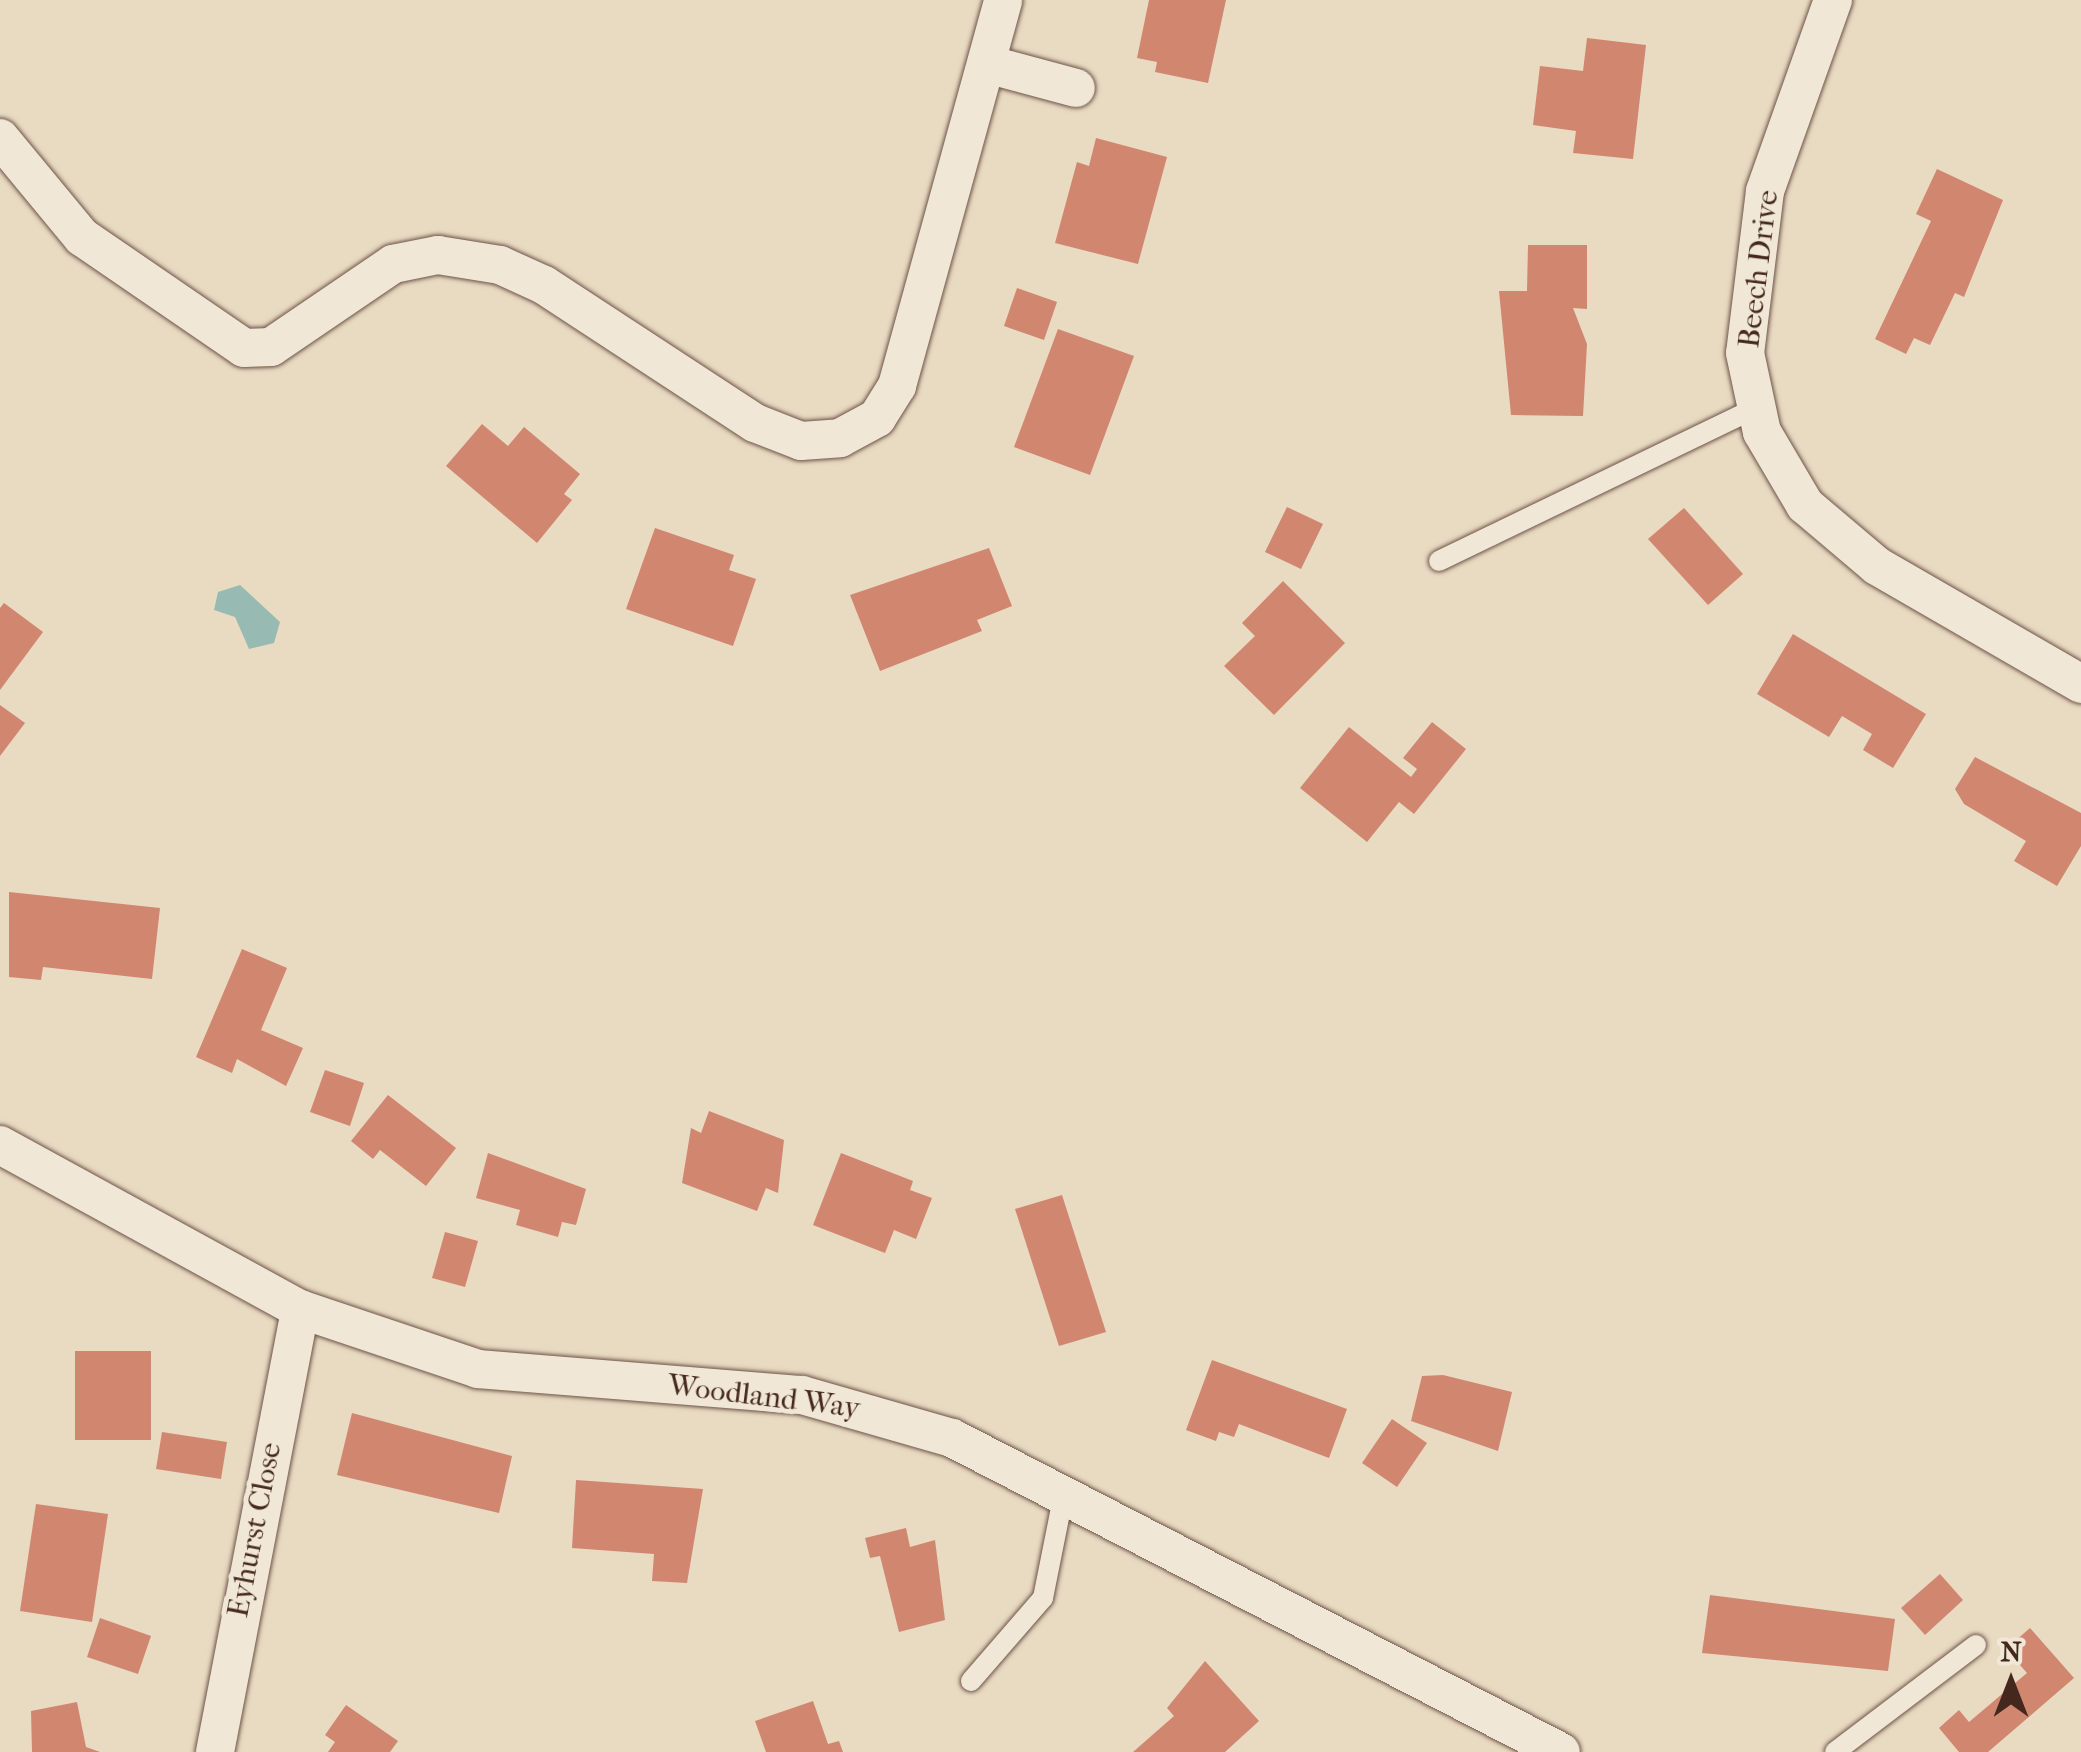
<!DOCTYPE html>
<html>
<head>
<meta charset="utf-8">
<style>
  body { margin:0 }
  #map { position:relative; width:2081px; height:1752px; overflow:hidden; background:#e9dac2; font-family:"IM FELL French Canon",serif }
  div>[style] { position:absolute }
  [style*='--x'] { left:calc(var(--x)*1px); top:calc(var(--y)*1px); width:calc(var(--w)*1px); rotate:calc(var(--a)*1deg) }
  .water>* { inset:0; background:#97bbb2 }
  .building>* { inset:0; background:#d18670 }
  .roads { filter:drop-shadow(0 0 2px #6d5447) drop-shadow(0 0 2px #6d5447) }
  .lane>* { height:20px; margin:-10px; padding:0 10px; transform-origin:10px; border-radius:10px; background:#f1e7d7 }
  .street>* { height:38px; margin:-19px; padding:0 19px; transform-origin:19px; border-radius:19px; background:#f1e7d7 }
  span { translate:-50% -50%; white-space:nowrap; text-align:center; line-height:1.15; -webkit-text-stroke:10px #f1e7d7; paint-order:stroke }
  .street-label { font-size:30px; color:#44281e }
  .north { position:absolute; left:1961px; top:1632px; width:100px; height:100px; -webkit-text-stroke:8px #f1e7d7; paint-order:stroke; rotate:0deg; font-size:28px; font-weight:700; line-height:40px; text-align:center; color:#44281e }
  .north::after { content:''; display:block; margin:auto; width:35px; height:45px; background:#44281e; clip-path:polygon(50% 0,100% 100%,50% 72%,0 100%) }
</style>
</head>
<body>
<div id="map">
  <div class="water">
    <i style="clip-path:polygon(240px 585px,280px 622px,274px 643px,249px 649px,235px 617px,214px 610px,218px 592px)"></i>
  </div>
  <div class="building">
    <i style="clip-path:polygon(1149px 0,1226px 0,1208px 83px,1155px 72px,1157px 62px,1137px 58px)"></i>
    <i style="clip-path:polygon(1587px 38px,1646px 45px,1633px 159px,1573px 153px,1576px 131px,1533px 125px,1540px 66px,1583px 71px)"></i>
    <i style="clip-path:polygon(1096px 138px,1167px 157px,1138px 264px,1055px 243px,1077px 162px,1089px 166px)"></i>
    <i style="clip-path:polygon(1937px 169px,2003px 200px,1964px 297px,1955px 293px,1930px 345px,1914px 338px,1906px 354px,1875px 339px,1931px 221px,1916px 214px)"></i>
    <i style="clip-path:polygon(1528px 245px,1587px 245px,1587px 309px,1573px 308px,1587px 344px,1583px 416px,1511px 415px,1499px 291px,1527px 291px)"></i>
    <i style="clip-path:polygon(1017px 288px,1057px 302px,1044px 340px,1004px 326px)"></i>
    <i style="clip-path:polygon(1058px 329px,1134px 356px,1090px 475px,1014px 447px)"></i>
    <i style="clip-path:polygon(482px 424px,508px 446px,524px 427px,580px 474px,564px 494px,572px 500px,537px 543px,446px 466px)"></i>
    <i style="clip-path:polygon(1287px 507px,1323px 524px,1301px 569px,1265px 552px)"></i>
    <i style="clip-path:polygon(1684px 508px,1743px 574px,1708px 605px,1648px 539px)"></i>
    <i style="clip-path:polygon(655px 528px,734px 555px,729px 570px,756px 579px,733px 646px,626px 609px)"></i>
    <i style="clip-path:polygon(989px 548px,1012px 606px,977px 620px,982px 631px,880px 671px,850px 595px)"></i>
    <i style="clip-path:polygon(1283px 581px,1345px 643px,1274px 715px,1224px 666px,1255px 636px,1242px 623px)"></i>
    <i style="clip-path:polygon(4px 603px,43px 632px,0 690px,0 608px)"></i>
    <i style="clip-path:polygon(1793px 634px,1926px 714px,1893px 768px,1863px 750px,1872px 734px,1842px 716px,1829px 737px,1757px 694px)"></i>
    <i style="clip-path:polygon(0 705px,25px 723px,0 756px)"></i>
    <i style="clip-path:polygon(1432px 722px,1466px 749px,1414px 814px,1399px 802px,1367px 842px,1300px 788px,1349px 727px,1411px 777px,1417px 769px,1403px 758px)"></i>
    <i style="clip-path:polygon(1975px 757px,2081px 813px,2081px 846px,2057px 886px,2014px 861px,2026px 841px,1964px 804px,1955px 789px)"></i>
    <i style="clip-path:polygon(9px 892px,160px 908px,152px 979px,43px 967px,41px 980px,9px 977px)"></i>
    <i style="clip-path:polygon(242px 949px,287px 968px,261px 1030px,303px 1048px,286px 1086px,237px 1059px,232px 1073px,196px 1057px)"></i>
    <i style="clip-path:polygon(325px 1070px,364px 1083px,350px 1126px,310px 1112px)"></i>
    <i style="clip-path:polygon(388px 1095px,456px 1148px,426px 1186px,380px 1150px,373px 1159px,351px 1141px)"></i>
    <i style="clip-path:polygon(709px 1111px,784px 1140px,778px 1193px,766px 1188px,757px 1211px,682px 1183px,691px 1128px,701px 1133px)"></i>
    <i style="clip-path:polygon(488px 1153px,586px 1189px,576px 1225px,562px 1222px,558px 1237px,516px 1225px,520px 1210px,476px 1198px)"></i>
    <i style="clip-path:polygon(841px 1153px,913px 1181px,910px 1190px,932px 1198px,916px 1239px,894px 1230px,885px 1253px,813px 1225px)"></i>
    <i style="clip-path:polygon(1062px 1195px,1106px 1332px,1059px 1346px,1015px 1209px)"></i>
    <i style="clip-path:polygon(445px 1232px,478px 1241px,465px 1287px,432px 1278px)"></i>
    <i style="clip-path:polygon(75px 1351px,151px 1351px,151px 1440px,75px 1440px)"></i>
    <i style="clip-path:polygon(1212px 1360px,1347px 1409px,1329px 1458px,1239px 1424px,1234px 1437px,1219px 1432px,1216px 1441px,1186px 1430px)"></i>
    <i style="clip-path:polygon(1443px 1375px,1512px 1392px,1498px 1451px,1411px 1421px,1422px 1376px)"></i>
    <i style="clip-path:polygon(352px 1413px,512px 1456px,499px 1513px,337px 1475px)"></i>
    <i style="clip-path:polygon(1392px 1419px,1427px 1443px,1397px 1487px,1362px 1463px)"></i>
    <i style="clip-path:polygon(162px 1432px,227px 1442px,221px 1479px,156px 1469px)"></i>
    <i style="clip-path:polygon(576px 1480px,703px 1489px,687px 1583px,652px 1581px,654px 1554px,572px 1548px)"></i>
    <i style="clip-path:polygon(36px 1504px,108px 1514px,92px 1622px,20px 1611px)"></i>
    <i style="clip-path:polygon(906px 1528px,910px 1547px,935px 1540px,945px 1620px,899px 1632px,880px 1556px,870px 1558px,865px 1538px)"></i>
    <i style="clip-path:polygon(1940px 1574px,1963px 1600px,1925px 1635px,1901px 1608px)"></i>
    <i style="clip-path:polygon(1710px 1595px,1895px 1619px,1888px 1671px,1702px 1653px)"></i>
    <i style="clip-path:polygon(100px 1618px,151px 1636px,138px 1674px,87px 1657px)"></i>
    <i style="clip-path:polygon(2030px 1628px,2074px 1678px,1988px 1752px,1959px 1752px,1939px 1728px,1959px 1710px,1969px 1722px,2027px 1673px,2006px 1649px)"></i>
    <i style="clip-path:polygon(1205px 1661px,1259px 1721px,1225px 1752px,1133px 1752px,1174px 1716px,1167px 1708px)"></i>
    <i style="clip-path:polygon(813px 1701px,828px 1744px,839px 1741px,843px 1752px,766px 1752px,755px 1721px)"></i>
    <i style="clip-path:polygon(77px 1702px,86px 1747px,100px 1752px,32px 1752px,31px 1711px)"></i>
    <i style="clip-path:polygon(346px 1705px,398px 1741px,390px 1752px,328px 1752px,335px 1742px,325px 1735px)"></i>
  </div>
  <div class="roads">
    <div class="lane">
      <i style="--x:1439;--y:561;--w:352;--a:-25.8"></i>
      <i style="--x:971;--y:1681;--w:110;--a:-49.1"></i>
      <i style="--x:1043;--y:1598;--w:107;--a:-78.7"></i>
      <i style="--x:1835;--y:1752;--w:177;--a:-37.2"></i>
    </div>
    <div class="street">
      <i style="--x:1833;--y:0;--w:203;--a:109.6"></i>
      <i style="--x:1765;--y:191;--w:163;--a:97"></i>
      <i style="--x:1745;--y:353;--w:81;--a:77.9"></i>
      <i style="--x:1762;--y:432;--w:85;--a:59.5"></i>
      <i style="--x:1805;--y:505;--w:94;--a:40.3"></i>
      <i style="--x:1877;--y:566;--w:236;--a:30"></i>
      <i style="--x:987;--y:64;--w:92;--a:15.1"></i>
      <i style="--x:0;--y:138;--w:129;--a:50.4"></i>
      <i style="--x:82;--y:237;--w:196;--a:34.4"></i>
      <i style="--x:244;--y:348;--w:27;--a:-2"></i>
      <i style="--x:271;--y:347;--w:148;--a:-34.2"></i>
      <i style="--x:393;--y:264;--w:46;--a:-11.3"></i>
      <i style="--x:438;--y:255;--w:63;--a:9.2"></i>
      <i style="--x:500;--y:265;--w:48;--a:24.4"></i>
      <i style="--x:544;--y:285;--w:252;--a:33.2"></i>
      <i style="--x:755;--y:423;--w:49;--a:21.4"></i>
      <i style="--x:801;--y:441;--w:39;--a:-4"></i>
      <i style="--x:840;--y:438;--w:42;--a:-28.4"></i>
      <i style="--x:877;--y:418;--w:38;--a:-58"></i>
      <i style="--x:897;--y:386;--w:400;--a:-74.6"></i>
      <i style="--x:0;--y:1145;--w:342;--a:28.7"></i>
      <i style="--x:300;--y:1309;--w:188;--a:18.6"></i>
      <i style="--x:478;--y:1369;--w:325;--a:4.6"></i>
      <i style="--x:802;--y:1395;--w:156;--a:16"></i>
      <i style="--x:952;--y:1438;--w:685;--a:27.28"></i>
      <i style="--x:215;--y:1752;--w:451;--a:-79.1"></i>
    </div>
  </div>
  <div class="street-label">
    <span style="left:1759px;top:269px;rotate:-83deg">Beech Drive</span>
    <span style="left:764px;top:1397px;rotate:7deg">Woodland Way</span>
    <span style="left:255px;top:1530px;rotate:-79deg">Eyhurst Close</span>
  </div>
  <div class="north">N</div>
</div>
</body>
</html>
